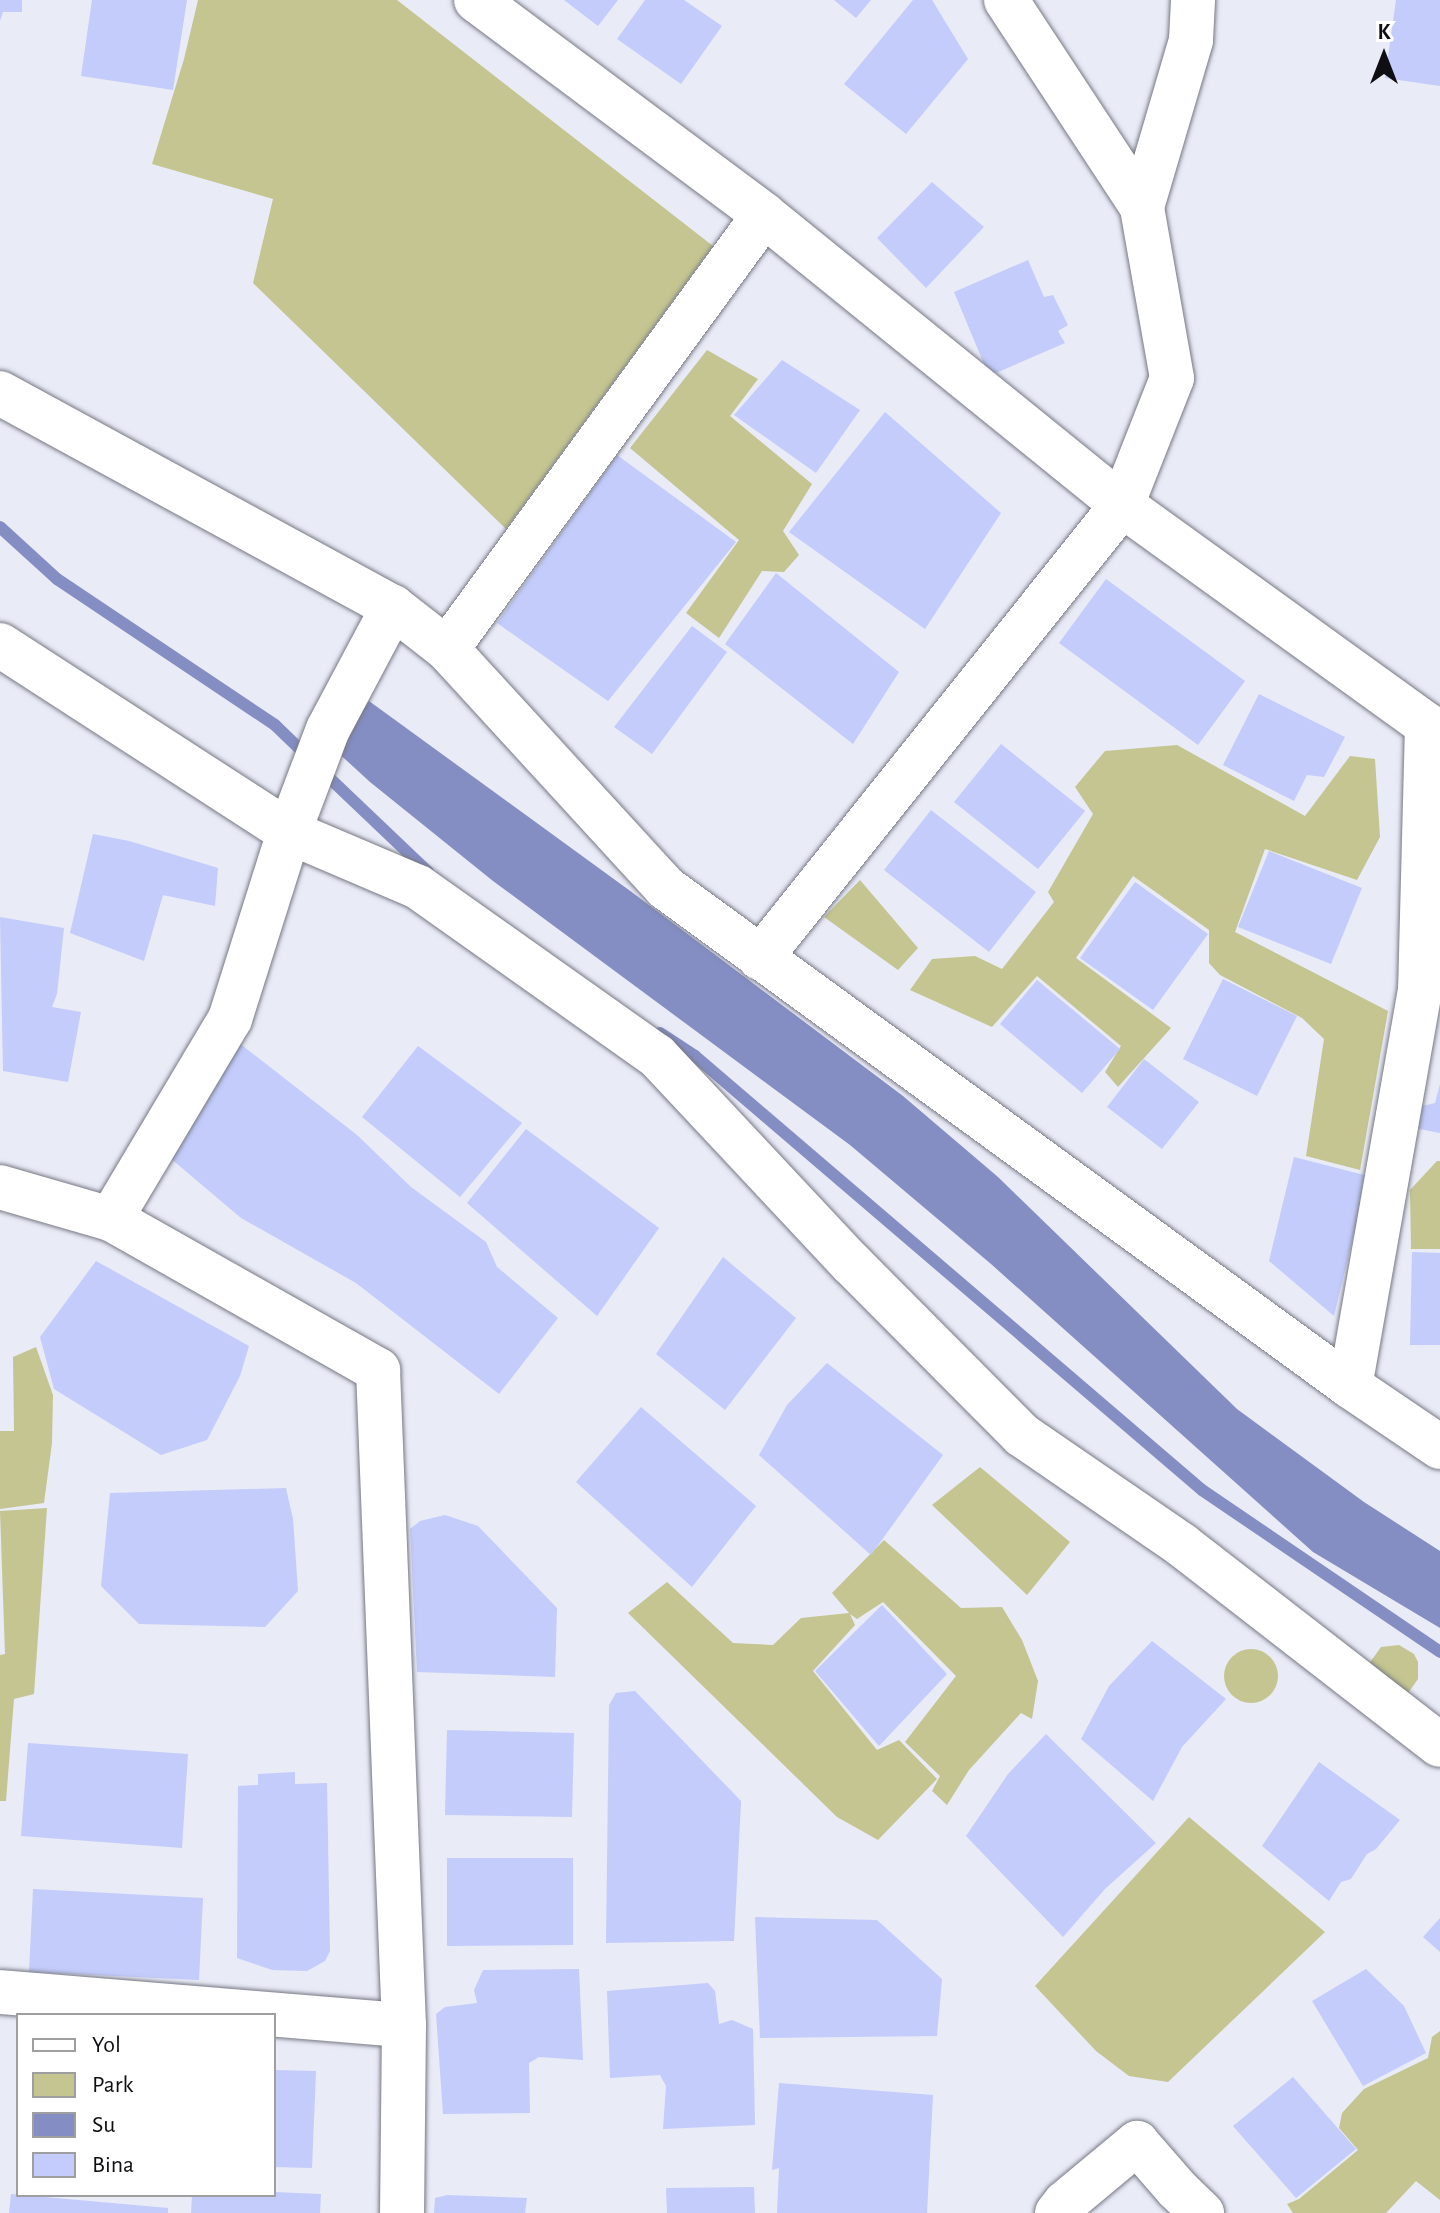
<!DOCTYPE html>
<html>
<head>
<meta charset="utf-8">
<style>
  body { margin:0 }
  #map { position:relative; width:1440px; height:2213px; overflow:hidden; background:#e9ebf7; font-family:"Alegreya Sans",sans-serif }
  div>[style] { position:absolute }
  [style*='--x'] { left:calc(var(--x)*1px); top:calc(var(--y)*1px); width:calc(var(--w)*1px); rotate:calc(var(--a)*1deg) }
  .green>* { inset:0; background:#c4c590 }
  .round { border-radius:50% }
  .water>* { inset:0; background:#858ec3 }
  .stream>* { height:12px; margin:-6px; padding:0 6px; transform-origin:6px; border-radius:6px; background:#858ec3 }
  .building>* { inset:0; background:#c3ccfa }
  .roads { filter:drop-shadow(0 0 2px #767883) drop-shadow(0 0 2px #767883) }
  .minor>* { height:44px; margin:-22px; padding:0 22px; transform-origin:22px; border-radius:22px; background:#fff }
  span { translate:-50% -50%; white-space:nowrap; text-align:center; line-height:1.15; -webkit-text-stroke:6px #fff; paint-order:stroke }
  .legend { position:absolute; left:16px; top:2013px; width:260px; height:184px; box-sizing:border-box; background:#fff; border:2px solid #9f9fa1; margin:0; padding:10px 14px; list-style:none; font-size:24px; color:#0f0f13 }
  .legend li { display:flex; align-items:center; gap:16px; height:40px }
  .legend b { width:40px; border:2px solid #9f9fa1 }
  .north { position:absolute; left:1344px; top:16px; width:80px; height:80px; -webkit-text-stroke:6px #fff; paint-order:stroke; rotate:0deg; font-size:22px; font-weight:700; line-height:32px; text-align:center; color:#0f0f13 }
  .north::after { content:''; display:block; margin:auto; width:28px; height:36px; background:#0f0f13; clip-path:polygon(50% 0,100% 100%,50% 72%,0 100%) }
</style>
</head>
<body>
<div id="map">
  <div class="green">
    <i style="clip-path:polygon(198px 0,397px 0,713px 246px,506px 529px,253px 283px,273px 199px,152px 164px,184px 59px)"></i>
    <i style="clip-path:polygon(707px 350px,758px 379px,730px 416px,812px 484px,783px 531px,799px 555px,784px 572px,762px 571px,719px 638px,686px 613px,739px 540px,630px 448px)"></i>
    <i style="clip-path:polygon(1177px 745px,1305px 816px,1350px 756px,1375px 759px,1380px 837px,1357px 880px,1265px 849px,1235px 932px,1388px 1011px,1360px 1170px,1306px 1156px,1324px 1039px,1302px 1018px,1220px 975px,1209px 963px,1209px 930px,1133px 876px,1076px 958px,1171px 1028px,1118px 1087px,1105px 1072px,1121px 1046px,1037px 976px,992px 1027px,910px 990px,932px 959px,975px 956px,1002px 969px,1054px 902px,1048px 892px,1093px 814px,1075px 787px,1105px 751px)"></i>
    <i style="clip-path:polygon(860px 880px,918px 948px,898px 970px,824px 917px)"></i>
    <i style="clip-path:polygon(1437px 1161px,1440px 1161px,1440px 1249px,1411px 1249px,1410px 1190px)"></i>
    <i style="clip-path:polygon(36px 1347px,53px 1395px,52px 1443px,44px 1503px,0 1509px,0 1431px,14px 1431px,13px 1357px)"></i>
    <i style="clip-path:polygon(980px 1467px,1070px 1542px,1027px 1595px,932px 1505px)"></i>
    <i style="clip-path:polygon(47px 1508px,34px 1694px,14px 1699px,6px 1801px,0 1801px,0 1655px,5px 1654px,0 1511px)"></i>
    <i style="clip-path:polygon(884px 1540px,961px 1608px,1002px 1607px,1022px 1640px,1038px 1681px,1032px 1719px,1021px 1713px,969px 1770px,947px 1805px,932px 1791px,940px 1776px,905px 1742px,956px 1676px,883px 1602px,857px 1619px,850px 1614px,855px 1625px,813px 1671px,877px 1750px,899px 1740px,937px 1779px,878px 1840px,837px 1817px,628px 1613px,667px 1582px,733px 1643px,773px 1645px,801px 1618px,849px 1613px,832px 1593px)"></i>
    <i style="clip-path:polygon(1399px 1645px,1414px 1654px,1418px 1662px,1418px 1679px,1408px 1693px,1366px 1668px,1381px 1647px)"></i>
    <i class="round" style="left:1224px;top:1649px;width:54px;height:54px"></i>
    <i style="clip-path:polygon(1189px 1817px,1325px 1932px,1168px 2082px,1129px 2076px,1096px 2051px,1035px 1986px)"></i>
    <i style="clip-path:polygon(1440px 2031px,1440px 2200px,1416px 2181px,1386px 2213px,1293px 2213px,1287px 2204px,1299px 2199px,1358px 2150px,1339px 2128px,1342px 2113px,1364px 2089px,1428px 2058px,1432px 2037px)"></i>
  </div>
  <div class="water">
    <i style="clip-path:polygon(369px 701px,633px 893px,903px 1096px,998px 1177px,1237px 1409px,1364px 1502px,1440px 1551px,1440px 1628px,1313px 1552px,991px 1264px,850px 1145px,493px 881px,370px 782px,334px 749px)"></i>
  </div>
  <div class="stream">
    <i style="--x:0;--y:527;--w:77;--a:42.4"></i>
    <i style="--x:57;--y:579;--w:262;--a:33.8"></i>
    <i style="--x:275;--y:725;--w:45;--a:44.1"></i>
    <i style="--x:320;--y:769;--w:149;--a:43.6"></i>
    <i style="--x:660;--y:1033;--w:42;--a:33.3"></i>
    <i style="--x:695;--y:1056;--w:667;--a:40.56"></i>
    <i style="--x:1202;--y:1490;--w:288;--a:34.2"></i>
  </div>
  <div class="building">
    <i style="clip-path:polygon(0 0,22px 0,22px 12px,3px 12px,0 21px)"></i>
    <i style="clip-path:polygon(92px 0,187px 0,173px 90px,81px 76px)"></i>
    <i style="clip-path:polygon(564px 0,618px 0,598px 26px)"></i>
    <i style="clip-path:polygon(645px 0,684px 0,722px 26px,681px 84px,617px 39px)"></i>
    <i style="clip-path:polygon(834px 0,871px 0,856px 18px)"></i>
    <i style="clip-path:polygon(913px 0,932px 0,968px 59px,906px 134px,844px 84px)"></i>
    <i style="clip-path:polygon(1396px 0,1440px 0,1440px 86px,1385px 78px)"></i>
    <i style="clip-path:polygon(932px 182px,984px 227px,926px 288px,877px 238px)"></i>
    <i style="clip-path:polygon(1028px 260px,1044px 297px,1053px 295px,1068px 325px,1058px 331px,1065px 343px,989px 376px,954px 292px)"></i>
    <i style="clip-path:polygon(782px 360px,860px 410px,816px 473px,734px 415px)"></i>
    <i style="clip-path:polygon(885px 412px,1001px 513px,925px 629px,789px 532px)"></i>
    <i style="clip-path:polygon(617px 455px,736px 542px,608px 701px,497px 623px)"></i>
    <i style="clip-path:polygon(776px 573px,899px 672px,853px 744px,725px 644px)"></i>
    <i style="clip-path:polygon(1106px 579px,1245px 681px,1198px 745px,1059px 643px)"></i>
    <i style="clip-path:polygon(692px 626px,727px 652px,652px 754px,614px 727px)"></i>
    <i style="clip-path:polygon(1259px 694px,1345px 737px,1324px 777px,1307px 775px,1294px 801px,1223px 765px)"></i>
    <i style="clip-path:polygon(1001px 744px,1085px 811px,1038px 869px,954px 802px)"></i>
    <i style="clip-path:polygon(931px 810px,1036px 892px,989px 952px,884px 870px)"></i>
    <i style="clip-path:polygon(93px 834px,129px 841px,218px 868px,215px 906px,163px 895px,144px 961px,70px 933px)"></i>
    <i style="clip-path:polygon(1269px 851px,1362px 888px,1331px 964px,1238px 927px)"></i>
    <i style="clip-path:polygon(1135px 882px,1208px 934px,1153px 1010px,1080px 958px)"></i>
    <i style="clip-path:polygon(0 917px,64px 928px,57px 994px,52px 1007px,81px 1012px,68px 1082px,3px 1071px)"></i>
    <i style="clip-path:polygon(1223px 979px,1297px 1016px,1257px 1096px,1183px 1059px)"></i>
    <i style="clip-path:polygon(1037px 980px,1120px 1049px,1082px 1093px,1000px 1024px)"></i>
    <i style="clip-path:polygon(234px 1039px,357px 1135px,411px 1187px,486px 1242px,497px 1267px,558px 1318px,499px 1394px,356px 1283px,241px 1218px,163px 1152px)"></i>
    <i style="clip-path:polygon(418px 1046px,522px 1123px,460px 1197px,362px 1117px)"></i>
    <i style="clip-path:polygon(1144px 1059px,1199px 1102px,1162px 1149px,1107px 1107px)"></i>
    <i style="clip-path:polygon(1440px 1084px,1440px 1133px,1414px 1128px,1418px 1107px,1435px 1103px)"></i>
    <i style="clip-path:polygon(526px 1129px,659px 1228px,597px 1316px,467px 1203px)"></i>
    <i style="clip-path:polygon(1294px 1157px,1368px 1176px,1334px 1316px,1269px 1261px)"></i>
    <i style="clip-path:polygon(1412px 1252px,1440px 1253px,1440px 1345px,1410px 1345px)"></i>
    <i style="clip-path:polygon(723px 1257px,796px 1318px,725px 1410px,656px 1354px)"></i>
    <i style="clip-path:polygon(96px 1261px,249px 1346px,240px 1376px,207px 1440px,161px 1455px,54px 1389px,40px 1337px)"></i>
    <i style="clip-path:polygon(827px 1363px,943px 1455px,871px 1555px,759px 1455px,787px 1405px)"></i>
    <i style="clip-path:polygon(641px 1407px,756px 1506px,692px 1587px,576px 1482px)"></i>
    <i style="clip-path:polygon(286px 1488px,293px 1519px,298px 1591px,265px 1627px,139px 1624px,101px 1586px,110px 1493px)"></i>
    <i style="clip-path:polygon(445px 1515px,478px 1526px,557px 1608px,555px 1677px,417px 1672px,410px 1529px,420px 1521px)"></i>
    <i style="clip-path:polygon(882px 1605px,947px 1674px,879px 1746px,815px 1671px)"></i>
    <i style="clip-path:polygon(1152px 1641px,1226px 1699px,1182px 1747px,1153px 1801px,1081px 1739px,1109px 1686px)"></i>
    <i style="clip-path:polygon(635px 1691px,741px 1801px,734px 1941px,606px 1943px,609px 1705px,616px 1693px)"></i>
    <i style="clip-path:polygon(447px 1730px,574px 1733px,572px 1817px,445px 1815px)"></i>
    <i style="clip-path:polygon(1046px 1734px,1156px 1843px,1105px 1889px,1063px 1937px,966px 1836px,1008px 1774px)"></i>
    <i style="clip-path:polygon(28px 1743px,188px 1754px,182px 1848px,21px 1836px)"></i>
    <i style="clip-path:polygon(1319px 1762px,1400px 1820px,1376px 1849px,1367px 1854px,1351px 1879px,1341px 1882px,1329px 1901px,1262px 1846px)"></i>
    <i style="clip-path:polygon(295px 1772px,295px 1784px,327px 1783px,330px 1951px,325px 1961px,307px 1971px,272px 1970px,237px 1958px,238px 1786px,258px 1785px,258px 1774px)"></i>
    <i style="clip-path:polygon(447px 1858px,573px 1858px,573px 1945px,447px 1946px)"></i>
    <i style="clip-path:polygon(33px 1889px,203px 1898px,199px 1980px,29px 1972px)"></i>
    <i style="clip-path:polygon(755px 1917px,877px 1920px,942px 1979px,937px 2036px,760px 2038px)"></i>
    <i style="clip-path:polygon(1440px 1918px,1440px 1952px,1423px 1937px)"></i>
    <i style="clip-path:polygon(579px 1969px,583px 2060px,539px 2057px,529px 2063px,530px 2113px,443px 2114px,436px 2014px,445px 2007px,477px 2003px,474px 1990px,483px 1970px)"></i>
    <i style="clip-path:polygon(1366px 1969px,1404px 2006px,1426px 2053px,1363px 2086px,1312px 2001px)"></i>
    <i style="clip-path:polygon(708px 1983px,715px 1991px,719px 2024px,732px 2020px,753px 2029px,755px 2125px,663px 2129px,666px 2086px,660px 2075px,610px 2078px,607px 1991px)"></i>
    <i style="clip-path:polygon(274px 2070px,316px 2071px,312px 2168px,274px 2167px)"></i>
    <i style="clip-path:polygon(1293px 2077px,1356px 2149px,1296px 2198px,1233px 2126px)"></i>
    <i style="clip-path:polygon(779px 2083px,933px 2095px,927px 2213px,777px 2213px,779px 2168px,772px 2170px)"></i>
    <i style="clip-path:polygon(754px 2187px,755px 2213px,667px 2213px,666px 2188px)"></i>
    <i style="clip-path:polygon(274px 2192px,321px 2194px,320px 2213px,191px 2213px,192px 2195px,274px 2195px)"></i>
    <i style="clip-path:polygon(11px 2194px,168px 2208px,168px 2213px,9px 2213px)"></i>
    <i style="clip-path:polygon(447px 2195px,527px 2198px,525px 2213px,434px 2213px,435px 2198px)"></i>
  </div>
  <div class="roads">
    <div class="minor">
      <i style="--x:476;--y:0;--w:359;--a:36.7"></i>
      <i style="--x:764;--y:215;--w:461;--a:39"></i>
      <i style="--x:1122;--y:505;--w:376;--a:35.8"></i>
      <i style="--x:1427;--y:725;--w:265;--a:91.5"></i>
      <i style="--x:1420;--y:990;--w:402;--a:100"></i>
      <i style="--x:1142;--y:207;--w:174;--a:-73.6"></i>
      <i style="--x:1191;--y:40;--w:40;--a:-87.1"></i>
      <i style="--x:0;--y:393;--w:447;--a:28.6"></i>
      <i style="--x:393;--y:607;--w:68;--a:37.9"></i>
      <i style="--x:447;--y:649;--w:324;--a:47.5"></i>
      <i style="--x:666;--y:888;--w:846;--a:36.06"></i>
      <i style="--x:1350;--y:1386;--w:109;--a:34.1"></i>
      <i style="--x:393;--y:607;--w:138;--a:118"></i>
      <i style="--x:328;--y:729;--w:110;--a:110.7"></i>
      <i style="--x:289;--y:832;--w:196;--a:107.5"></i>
      <i style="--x:230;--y:1019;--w:233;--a:120.8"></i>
      <i style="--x:111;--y:1219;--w:307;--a:29.5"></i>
      <i style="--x:378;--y:1370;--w:656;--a:87.73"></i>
      <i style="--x:404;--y:2025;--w:188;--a:90.6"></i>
      <i style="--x:0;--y:645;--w:344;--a:32.9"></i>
      <i style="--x:289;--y:832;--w:140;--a:23.1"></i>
      <i style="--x:418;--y:887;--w:293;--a:35.3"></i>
      <i style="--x:657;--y:1056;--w:284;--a:46.9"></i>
      <i style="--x:851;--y:1263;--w:243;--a:45.2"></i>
      <i style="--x:1022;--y:1435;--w:194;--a:34.5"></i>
      <i style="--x:1182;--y:1545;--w:326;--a:37.8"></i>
      <i style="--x:447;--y:649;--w:537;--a:-53.86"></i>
      <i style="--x:760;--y:958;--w:580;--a:-51.37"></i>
      <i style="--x:1122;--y:505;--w:136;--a:-68.5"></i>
      <i style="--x:1172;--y:378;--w:174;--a:-100"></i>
      <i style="--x:1142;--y:207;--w:248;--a:-123.3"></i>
      <i style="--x:0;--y:1187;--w:116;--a:16.1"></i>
      <i style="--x:0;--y:1992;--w:405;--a:4.7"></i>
      <i style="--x:1057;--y:2213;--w:13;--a:-51"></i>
      <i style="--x:1065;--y:2203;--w:94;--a:-39.8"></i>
      <i style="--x:1137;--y:2143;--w:61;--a:49"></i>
      <i style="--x:1177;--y:2189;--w:35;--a:44"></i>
    </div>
  </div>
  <ul class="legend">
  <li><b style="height:10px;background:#fff"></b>Yol</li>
  <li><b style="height:22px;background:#c4c590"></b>Park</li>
  <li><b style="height:22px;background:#858ec3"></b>Su</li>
  <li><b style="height:22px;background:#c3ccfa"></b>Bina</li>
  </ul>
  <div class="north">K</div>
</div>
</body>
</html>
